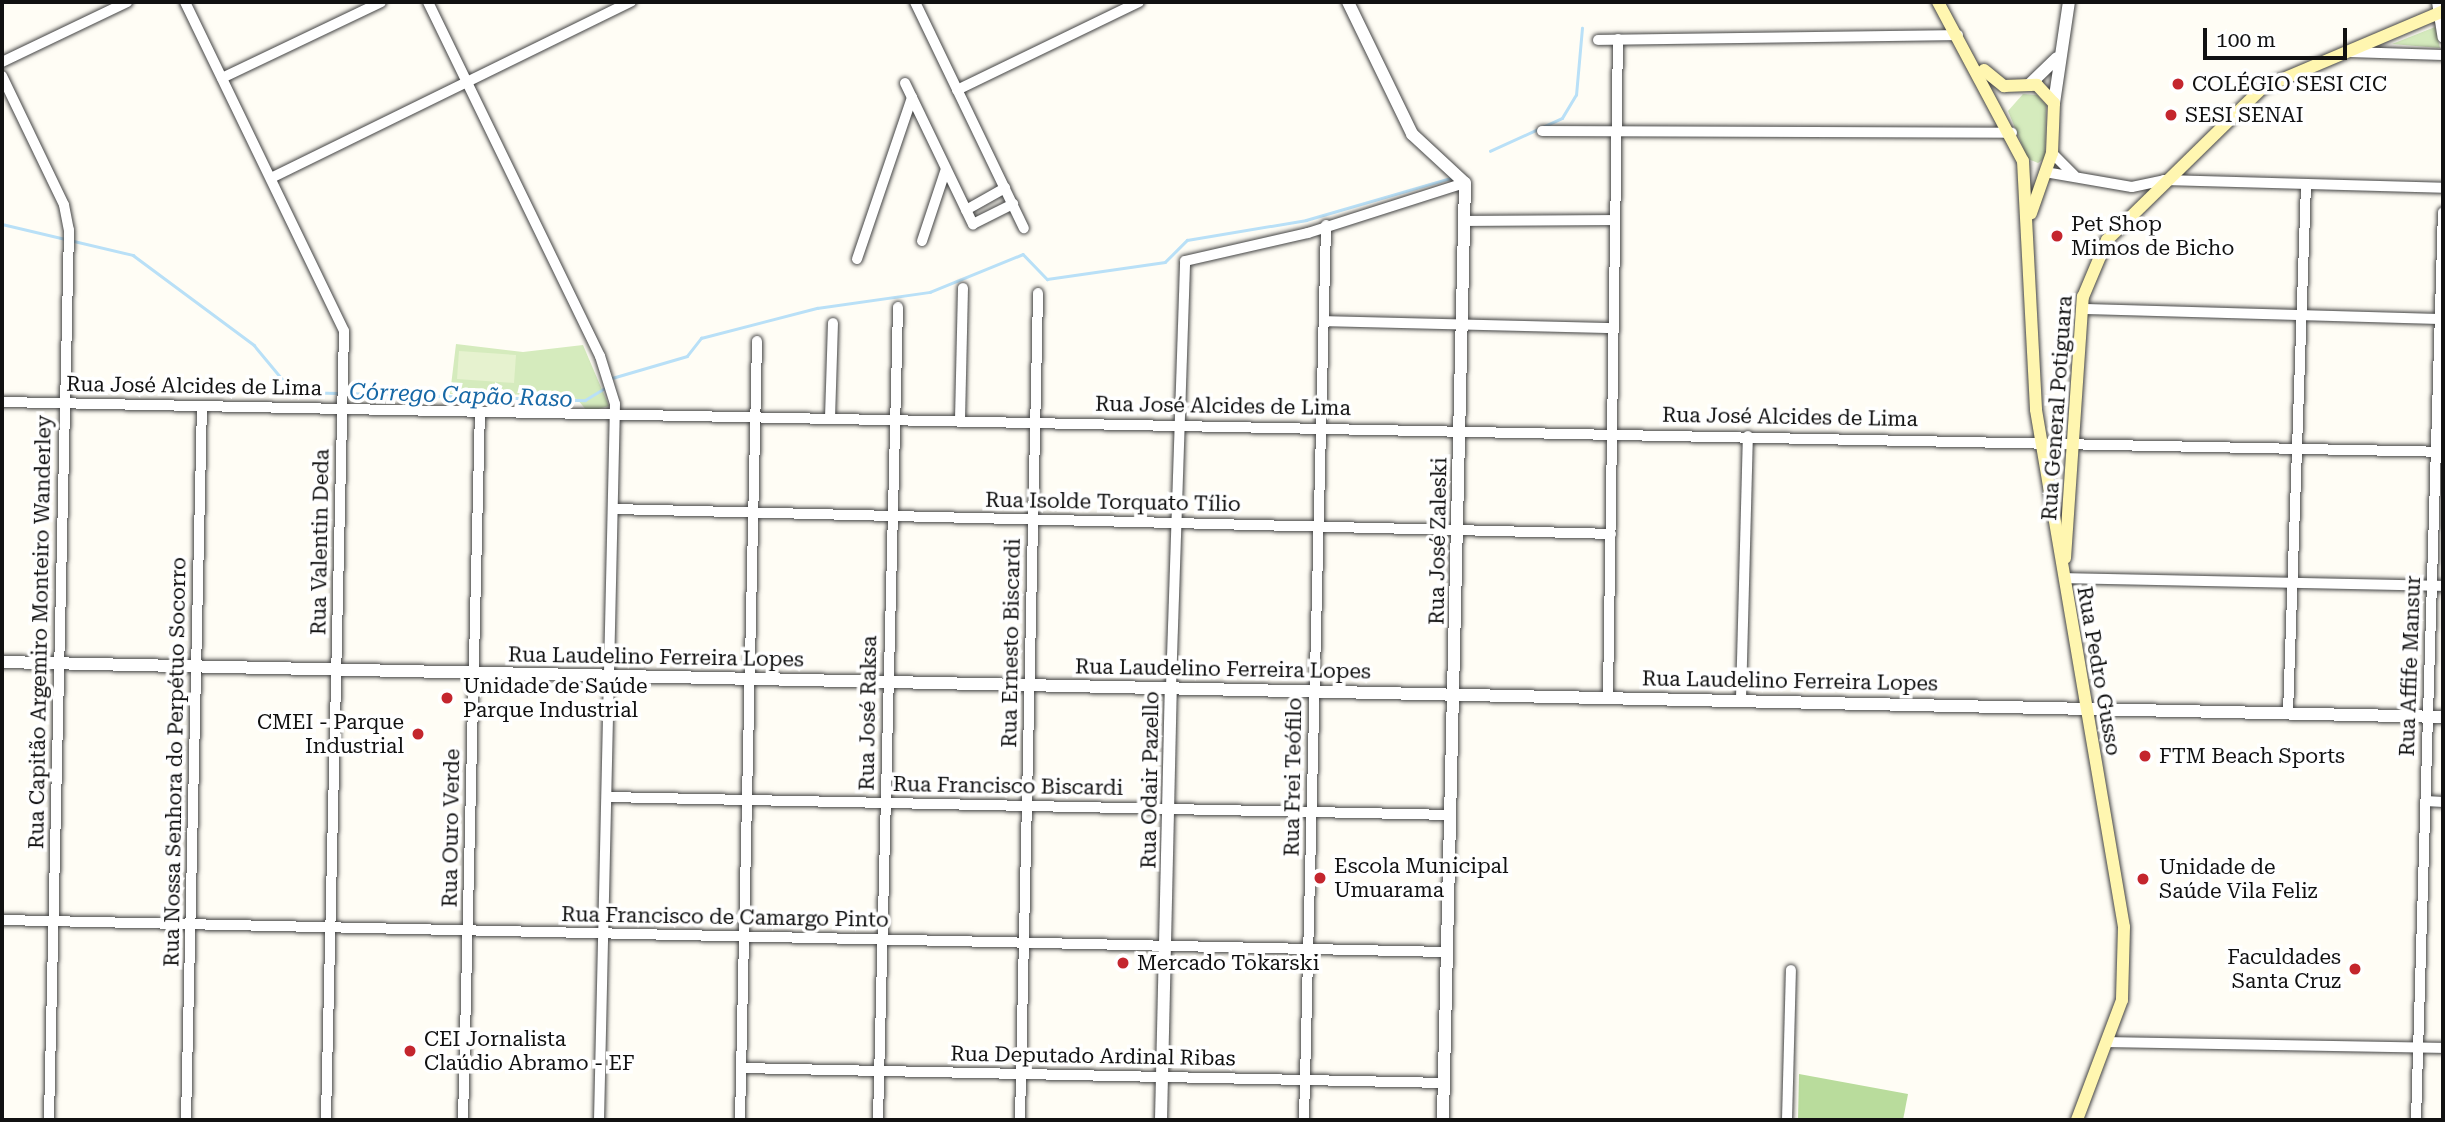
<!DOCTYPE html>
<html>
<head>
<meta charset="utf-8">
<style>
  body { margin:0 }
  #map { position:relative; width:2445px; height:1122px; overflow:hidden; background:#fffdf5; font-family:"Roboto Serif",serif }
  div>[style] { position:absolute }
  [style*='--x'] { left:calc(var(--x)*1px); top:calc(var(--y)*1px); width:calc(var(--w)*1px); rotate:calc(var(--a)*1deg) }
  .green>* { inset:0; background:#d5ebbd }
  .forest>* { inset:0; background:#b9dc9c }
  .pitch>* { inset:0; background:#e6f2cf }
  .stream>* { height:2.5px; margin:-1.25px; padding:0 1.25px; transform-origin:1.25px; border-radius:1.25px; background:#b9e0f7 }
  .roads { filter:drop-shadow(0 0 2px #444) drop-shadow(0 0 2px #444) }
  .minor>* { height:10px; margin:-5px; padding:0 5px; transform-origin:5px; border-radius:5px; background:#fff }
  .tertiary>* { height:12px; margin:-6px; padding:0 6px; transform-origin:6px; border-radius:6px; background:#fff }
  .secondary>* { height:12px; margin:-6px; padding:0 6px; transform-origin:6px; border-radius:6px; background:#fff6b0 }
  .dots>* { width:19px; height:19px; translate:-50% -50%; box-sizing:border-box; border:4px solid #fff; border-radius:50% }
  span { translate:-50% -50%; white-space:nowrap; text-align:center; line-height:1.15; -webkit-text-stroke:7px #fff; paint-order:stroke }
  .poi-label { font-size:21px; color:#111 }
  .left { translate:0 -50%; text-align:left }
  .right { translate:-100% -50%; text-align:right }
  .street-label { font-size:21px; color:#111 }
  .water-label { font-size:23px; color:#1768a6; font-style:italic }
  .frame { position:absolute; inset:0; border:4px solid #111; pointer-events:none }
  .scale { position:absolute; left:2203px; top:28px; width:144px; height:32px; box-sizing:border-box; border:4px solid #111; border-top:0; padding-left:9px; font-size:21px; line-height:24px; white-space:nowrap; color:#111; -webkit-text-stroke:5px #fff; paint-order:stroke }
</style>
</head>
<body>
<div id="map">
  <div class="green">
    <i style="clip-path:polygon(2435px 27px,2440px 48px,2392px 44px)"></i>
    <i style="clip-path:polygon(2023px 94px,2037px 95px,2046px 105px,2045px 158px,2038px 163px,2028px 159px,2008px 111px)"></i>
    <i style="clip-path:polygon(456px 344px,523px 352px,583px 345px,609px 406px,588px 412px,577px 399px,555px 395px,450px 394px)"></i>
  </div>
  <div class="forest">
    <i style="clip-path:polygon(1799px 1074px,1908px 1094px,1903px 1120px,1798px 1120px)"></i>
  </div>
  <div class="pitch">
    <i style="clip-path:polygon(459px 351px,516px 355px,514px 383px,457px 379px)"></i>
  </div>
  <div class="stream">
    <i style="--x:1490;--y:151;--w:79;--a:-24.6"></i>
    <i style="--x:1562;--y:118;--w:27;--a:-59"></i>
    <i style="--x:1576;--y:95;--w:67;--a:-84.9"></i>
    <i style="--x:2;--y:224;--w:135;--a:13.3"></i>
    <i style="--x:133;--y:255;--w:151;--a:36.6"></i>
    <i style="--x:254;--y:345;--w:61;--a:50.3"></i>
    <i style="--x:293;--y:392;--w:45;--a:1.3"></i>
    <i style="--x:612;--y:378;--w:78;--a:-16.3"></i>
    <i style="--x:687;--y:356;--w:23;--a:-52"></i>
    <i style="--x:701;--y:338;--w:120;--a:-14.5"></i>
    <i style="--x:817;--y:308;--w:114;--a:-8.1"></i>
    <i style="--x:930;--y:292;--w:100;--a:-22.2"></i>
    <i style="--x:1023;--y:254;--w:35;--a:46"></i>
    <i style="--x:1047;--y:279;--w:119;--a:-8.2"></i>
    <i style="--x:1165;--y:262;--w:31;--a:-45"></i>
    <i style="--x:1187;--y:240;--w:121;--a:-9.5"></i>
    <i style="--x:1306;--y:220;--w:154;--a:-16.2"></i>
    <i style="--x:345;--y:393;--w:240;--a:1.7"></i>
    <i style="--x:585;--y:400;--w:26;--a:-31"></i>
  </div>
  <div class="roads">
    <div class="minor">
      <i style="--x:185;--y:2;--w:365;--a:64.2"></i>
      <i style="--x:344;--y:331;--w:789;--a:91.31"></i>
      <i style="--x:428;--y:2;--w:394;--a:64.1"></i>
      <i style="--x:600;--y:356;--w:50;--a:72.6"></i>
      <i style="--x:615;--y:404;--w:716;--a:91.28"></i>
      <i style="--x:915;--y:2;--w:251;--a:64.3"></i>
      <i style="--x:2437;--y:2;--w:36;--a:81"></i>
      <i style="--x:1598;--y:40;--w:360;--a:-0.8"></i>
      <i style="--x:2349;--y:52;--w:94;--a:1.8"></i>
      <i style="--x:2;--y:62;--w:139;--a:-25.6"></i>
      <i style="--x:2;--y:76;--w:143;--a:64.3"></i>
      <i style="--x:64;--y:205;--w:25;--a:79"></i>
      <i style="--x:69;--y:230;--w:890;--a:91.29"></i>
      <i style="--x:222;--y:78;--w:176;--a:-25.5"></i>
      <i style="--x:905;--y:83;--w:157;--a:64.3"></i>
      <i style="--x:973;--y:224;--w:45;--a:-26.6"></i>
      <i style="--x:957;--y:90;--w:202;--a:-25.8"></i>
      <i style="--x:1542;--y:131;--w:470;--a:0.2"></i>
      <i style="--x:2052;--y:153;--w:31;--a:45"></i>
      <i style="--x:2045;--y:172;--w:88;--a:9.8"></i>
      <i style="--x:2132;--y:187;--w:33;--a:-12"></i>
      <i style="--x:2164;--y:180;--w:279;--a:1.6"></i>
      <i style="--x:271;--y:178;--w:401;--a:-26.1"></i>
      <i style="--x:966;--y:210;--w:45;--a:-29.4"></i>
      <i style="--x:1464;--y:221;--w:150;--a:-0.4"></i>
      <i style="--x:922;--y:241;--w:76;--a:-71.6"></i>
      <i style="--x:857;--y:259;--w:171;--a:-71.2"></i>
      <i style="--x:2082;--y:309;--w:361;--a:1.6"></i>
      <i style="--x:1324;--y:321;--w:288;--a:1.4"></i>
      <i style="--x:2;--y:402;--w:2442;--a:1.17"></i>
      <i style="--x:830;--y:418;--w:95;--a:-88.2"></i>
      <i style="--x:960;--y:420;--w:132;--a:-88.7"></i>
      <i style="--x:613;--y:509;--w:998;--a:1.43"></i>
      <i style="--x:2064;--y:578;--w:379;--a:1.2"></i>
      <i style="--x:1171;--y:687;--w:426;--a:-88.1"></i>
      <i style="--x:1185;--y:261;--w:126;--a:-12.8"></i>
      <i style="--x:1308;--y:233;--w:165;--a:-17.7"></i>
      <i style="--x:1608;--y:696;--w:657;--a:-89.13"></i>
      <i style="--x:1741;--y:699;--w:263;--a:-88.5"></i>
      <i style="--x:2288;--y:713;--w:529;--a:-88.05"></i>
      <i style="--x:607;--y:797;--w:843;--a:1.22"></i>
      <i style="--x:2426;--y:801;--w:17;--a:3"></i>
      <i style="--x:2;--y:920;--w:1445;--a:1.27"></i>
      <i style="--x:2109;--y:1042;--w:334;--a:1"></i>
      <i style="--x:741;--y:1068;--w:703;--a:1.22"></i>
      <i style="--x:186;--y:1120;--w:714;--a:-88.72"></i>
      <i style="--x:463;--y:1120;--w:709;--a:-88.63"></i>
      <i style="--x:740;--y:1120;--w:779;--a:-88.75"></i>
      <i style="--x:878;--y:1120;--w:813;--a:-88.59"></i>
      <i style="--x:1020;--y:1120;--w:827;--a:-88.75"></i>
      <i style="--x:1304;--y:1120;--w:895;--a:-88.59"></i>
      <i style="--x:1787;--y:1120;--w:150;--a:-88.5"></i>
      <i style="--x:2416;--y:1120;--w:908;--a:-88.3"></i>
    </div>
    <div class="tertiary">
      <i style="--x:1348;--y:2;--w:147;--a:64.1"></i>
      <i style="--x:1412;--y:134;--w:72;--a:42.8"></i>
      <i style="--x:1465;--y:183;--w:937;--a:91.35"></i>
      <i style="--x:2030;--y:84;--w:37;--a:-44"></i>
      <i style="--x:2054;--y:103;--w:102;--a:-81.6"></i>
      <i style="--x:2;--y:662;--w:2442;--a:1.29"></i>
      <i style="--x:1161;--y:1120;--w:433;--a:-88.7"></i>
    </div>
    <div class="secondary">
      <i style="--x:1938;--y:2;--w:180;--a:61.9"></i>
      <i style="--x:2023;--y:161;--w:249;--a:87"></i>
      <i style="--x:2036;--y:410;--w:524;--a:80.34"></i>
      <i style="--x:2124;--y:927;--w:73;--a:91.6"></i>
      <i style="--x:2122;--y:1000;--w:128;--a:110.6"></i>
      <i style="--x:1984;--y:70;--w:26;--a:39"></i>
      <i style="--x:2004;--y:86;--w:33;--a:-2"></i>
      <i style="--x:2037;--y:85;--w:25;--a:47"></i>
      <i style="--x:2054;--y:103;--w:50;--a:92.3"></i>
      <i style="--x:2052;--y:153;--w:64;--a:109.3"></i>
      <i style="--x:2065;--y:558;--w:262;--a:-86.1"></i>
      <i style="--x:2083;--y:297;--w:62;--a:-67.2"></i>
      <i style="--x:2107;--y:240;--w:217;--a:-44.4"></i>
      <i style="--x:2262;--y:88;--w:197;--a:-23"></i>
    </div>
  </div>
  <div class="dots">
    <i style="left:2178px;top:84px;background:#c4262e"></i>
    <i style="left:2171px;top:115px;background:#c4262e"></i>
    <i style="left:2057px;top:236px;background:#c4262e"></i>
    <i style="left:447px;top:698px;background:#c4262e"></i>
    <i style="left:418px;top:734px;background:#c4262e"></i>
    <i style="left:2145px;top:756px;background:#c4262e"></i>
    <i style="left:1320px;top:878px;background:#c4262e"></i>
    <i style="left:2143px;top:879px;background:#c4262e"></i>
    <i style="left:1123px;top:963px;background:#c4262e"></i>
    <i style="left:2355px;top:969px;background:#c4262e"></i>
    <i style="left:410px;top:1051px;background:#c4262e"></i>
  </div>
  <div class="poi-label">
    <span class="left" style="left:2192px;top:84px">COLÉGIO SESI CIC</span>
    <span class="left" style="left:2185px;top:115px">SESI SENAI</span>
    <span class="left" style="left:2071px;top:236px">Pet Shop<br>Mimos de Bicho</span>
    <span class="left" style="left:463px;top:698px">Unidade de Saúde<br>Parque Industrial</span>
    <span class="right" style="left:404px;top:734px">CMEI - Parque<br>Industrial</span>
    <span class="left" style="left:2159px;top:756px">FTM Beach Sports</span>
    <span class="left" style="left:1334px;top:878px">Escola Municipal<br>Umuarama</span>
    <span class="left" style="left:2159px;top:879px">Unidade de<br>Saúde Vila Feliz</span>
    <span class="right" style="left:2341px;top:969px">Faculdades<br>Santa Cruz</span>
    <span class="left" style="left:1137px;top:963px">Mercado Tokarski</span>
    <span class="left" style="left:424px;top:1051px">CEI Jornalista<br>Claúdio Abramo - EF</span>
  </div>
  <div class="street-label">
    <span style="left:194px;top:386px;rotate:1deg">Rua José Alcides de Lima</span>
    <span style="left:1223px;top:406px;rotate:1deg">Rua José Alcides de Lima</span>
    <span style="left:2057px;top:408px;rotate:-86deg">Rua General Potiguara</span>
    <span style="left:1790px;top:417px;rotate:1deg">Rua José Alcides de Lima</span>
    <span style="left:1113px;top:502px;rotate:1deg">Rua Isolde Torquato Tílio</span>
    <span style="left:1438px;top:541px;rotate:-89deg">Rua José Zaleski</span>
    <span style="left:320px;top:542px;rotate:-89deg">Rua Valentin Deda</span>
    <span style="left:40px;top:632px;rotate:-89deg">Rua Capitão Argemiro Monteiro Wanderley</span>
    <span style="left:1011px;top:643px;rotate:-89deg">Rua Ernesto Biscardi</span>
    <span style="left:656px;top:657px;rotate:1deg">Rua Laudelino Ferreira Lopes</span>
    <span style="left:2410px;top:666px;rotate:-88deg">Rua Affife Mansur</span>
    <span style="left:1223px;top:669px;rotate:1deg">Rua Laudelino Ferreira Lopes</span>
    <span style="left:2099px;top:671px;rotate:80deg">Rua Pedro Gusso</span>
    <span style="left:1790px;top:681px;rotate:1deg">Rua Laudelino Ferreira Lopes</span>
    <span style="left:868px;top:713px;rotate:-89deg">Rua José Raksa</span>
    <span style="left:175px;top:762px;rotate:-89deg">Rua Nossa Senhora do Perpétuo Socorro</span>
    <span style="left:1293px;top:777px;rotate:-89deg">Rua Frei Teófilo</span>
    <span style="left:1150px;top:780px;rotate:-89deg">Rua Odair Pazello</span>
    <span style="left:1008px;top:786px;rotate:1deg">Rua Francisco Biscardi</span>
    <span style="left:451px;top:828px;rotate:-89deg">Rua Ouro Verde</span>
    <span style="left:725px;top:917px;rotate:1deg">Rua Francisco de Camargo Pinto</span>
    <span style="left:1093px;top:1056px;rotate:1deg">Rua Deputado Ardinal Ribas</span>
  </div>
  <div class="water-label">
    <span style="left:461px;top:396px;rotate:2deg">Córrego Capão Raso</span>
  </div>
  <div class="frame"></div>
  <div class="scale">100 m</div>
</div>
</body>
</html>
